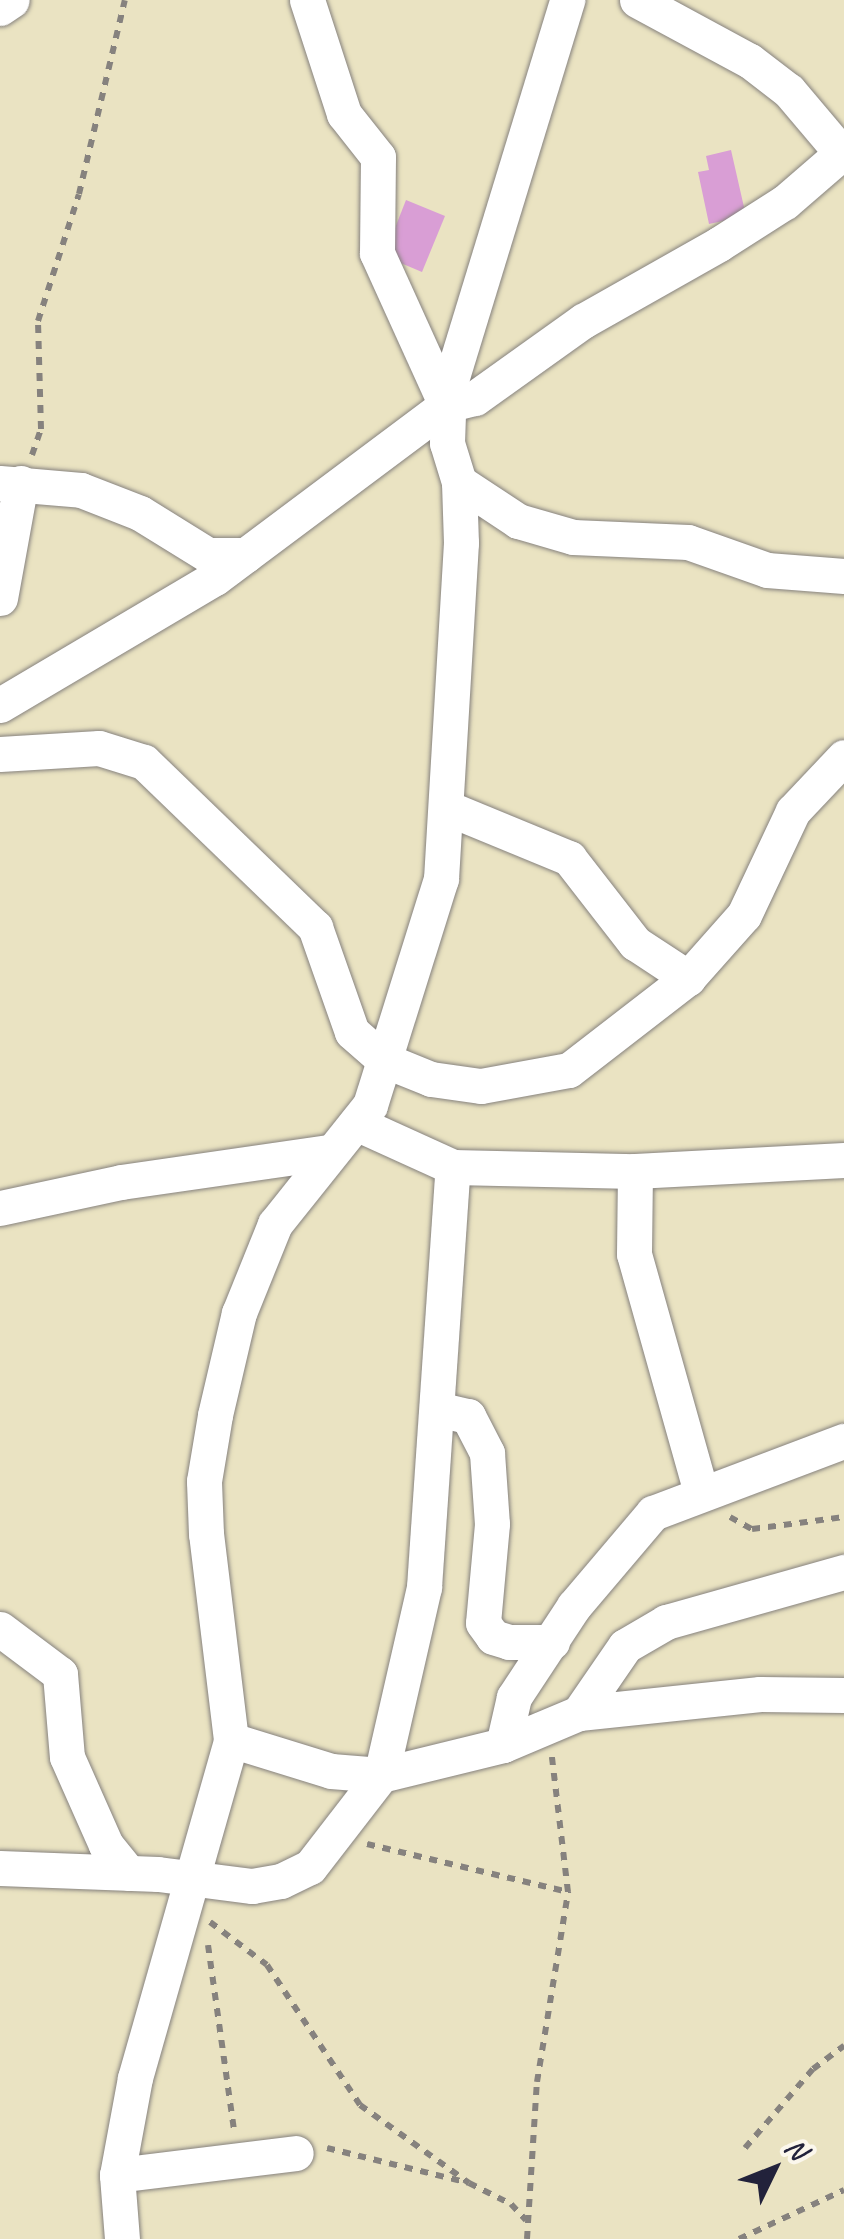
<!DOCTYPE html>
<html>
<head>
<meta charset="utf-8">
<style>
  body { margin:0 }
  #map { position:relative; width:844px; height:2239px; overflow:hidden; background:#eae3c2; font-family:Caveat,sans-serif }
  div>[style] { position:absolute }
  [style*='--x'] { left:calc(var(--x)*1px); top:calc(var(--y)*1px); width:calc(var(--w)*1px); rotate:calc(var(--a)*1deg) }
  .building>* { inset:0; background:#d99ed5 }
  .path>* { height:6px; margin-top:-3px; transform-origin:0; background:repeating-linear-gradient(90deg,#86827e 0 8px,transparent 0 16px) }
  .roads { filter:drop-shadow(0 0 2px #86827e) drop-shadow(0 0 2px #86827e) }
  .minor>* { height:35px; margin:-17.5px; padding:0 17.5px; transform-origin:17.5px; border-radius:17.5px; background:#fff }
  span { translate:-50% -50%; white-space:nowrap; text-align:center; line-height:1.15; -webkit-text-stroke:8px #fbf7ec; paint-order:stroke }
  .north { position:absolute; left:724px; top:2119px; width:100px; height:100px; -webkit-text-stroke:8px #fbf7ec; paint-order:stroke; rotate:47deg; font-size:28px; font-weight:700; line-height:40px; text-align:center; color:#22223b }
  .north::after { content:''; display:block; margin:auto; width:35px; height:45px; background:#22223b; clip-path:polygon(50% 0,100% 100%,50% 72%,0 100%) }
</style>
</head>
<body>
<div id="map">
  <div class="building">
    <i style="clip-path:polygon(731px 150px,746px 216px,709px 224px,698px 172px,709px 170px,706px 156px)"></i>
    <i style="clip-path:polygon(406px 200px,445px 216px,422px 272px,384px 256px)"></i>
  </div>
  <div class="path">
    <i style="--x:32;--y:455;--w:28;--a:-71"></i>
    <i style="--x:41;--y:429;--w:108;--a:-91.6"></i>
    <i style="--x:38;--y:321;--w:133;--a:-72.1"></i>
    <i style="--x:79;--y:194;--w:199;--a:-76.7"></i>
    <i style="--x:730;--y:1517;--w:25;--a:29"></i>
    <i style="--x:752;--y:1529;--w:93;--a:-7.4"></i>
    <i style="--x:367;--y:1844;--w:207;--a:13.4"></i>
    <i style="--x:210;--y:1922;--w:71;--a:37"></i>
    <i style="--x:267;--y:1965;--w:168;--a:56.4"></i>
    <i style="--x:360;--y:2105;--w:134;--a:35.6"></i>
    <i style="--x:208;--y:1945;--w:188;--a:82"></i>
    <i style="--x:327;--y:2148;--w:146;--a:13.8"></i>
    <i style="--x:469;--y:2183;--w:47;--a:26.6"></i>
    <i style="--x:511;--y:2204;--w:22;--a:47"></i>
    <i style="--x:745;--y:2148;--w:104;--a:-49.3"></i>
    <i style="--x:813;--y:2069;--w:39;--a:-37"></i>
    <i style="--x:527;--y:2239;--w:157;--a:-86.4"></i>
    <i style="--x:537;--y:2082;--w:193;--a:-80.7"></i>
    <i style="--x:568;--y:1892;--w:136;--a:-96.8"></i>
    <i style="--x:739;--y:2239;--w:116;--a:-25"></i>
  </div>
  <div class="roads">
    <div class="minor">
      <i style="--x:307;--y:0;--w:120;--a:72"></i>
      <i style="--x:344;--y:114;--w:55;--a:51.7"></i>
      <i style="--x:378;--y:157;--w:96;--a:90.6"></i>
      <i style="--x:377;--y:253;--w:167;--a:65.6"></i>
      <i style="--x:637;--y:0;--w:128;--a:28.4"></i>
      <i style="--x:750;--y:61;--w:49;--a:37.6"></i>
      <i style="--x:789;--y:91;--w:85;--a:49.8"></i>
      <i style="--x:0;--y:8;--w:14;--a:-34"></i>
      <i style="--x:459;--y:482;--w:71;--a:33.5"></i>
      <i style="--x:518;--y:521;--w:57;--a:16.2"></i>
      <i style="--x:573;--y:537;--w:115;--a:2.5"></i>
      <i style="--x:688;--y:542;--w:84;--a:19.5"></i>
      <i style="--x:767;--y:570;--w:77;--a:4.5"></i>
      <i style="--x:0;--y:483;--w:81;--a:4.9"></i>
      <i style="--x:81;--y:490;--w:63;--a:21.3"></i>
      <i style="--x:140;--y:513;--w:80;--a:31.7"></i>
      <i style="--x:208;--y:555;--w:38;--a:0"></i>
      <i style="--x:0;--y:598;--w:117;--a:-79.7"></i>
      <i style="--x:0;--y:705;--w:250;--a:-30.6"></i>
      <i style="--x:215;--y:578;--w:289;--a:-36.8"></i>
      <i style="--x:446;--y:405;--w:30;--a:-14"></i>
      <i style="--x:475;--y:398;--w:133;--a:-35.5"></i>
      <i style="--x:583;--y:321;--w:156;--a:-29.5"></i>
      <i style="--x:719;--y:244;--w:78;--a:-32.5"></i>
      <i style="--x:785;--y:202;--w:78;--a:-40.8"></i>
      <i style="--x:0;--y:754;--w:99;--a:-3.5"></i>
      <i style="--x:99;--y:748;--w:47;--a:17.3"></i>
      <i style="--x:144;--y:762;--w:238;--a:44"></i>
      <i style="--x:315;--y:927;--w:111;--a:70.6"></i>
      <i style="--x:352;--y:1032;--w:43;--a:41.2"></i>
      <i style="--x:384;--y:1060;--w:51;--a:22"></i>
      <i style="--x:431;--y:1079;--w:50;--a:8"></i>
      <i style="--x:481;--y:1086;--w:89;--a:-10.3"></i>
      <i style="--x:569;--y:1070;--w:150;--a:-37.7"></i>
      <i style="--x:688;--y:978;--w:84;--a:-48.4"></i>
      <i style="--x:744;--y:915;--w:115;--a:-64.8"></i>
      <i style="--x:793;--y:811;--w:74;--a:-46.6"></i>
      <i style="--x:450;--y:809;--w:129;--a:22.4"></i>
      <i style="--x:569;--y:858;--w:108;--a:52.2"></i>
      <i style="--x:635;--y:943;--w:64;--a:33.4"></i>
      <i style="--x:356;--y:1123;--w:107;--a:24.4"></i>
      <i style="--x:453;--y:1167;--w:182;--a:1.3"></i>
      <i style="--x:635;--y:1171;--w:209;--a:-3"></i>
      <i style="--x:635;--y:1171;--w:83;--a:90.7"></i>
      <i style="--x:634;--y:1254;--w:247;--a:74.3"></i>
      <i style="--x:0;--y:1208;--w:124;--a:-12.1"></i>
      <i style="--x:121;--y:1182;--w:211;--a:-8.2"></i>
      <i style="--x:437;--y:1409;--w:32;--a:13"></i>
      <i style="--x:468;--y:1416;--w:42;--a:62.8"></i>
      <i style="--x:487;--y:1453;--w:71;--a:86"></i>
      <i style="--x:492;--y:1524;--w:99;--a:95.2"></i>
      <i style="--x:483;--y:1623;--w:17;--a:54"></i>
      <i style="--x:493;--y:1637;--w:17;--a:17"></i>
      <i style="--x:509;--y:1642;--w:43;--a:0"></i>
      <i style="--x:0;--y:1629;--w:75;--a:36.9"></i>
      <i style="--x:60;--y:1674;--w:83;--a:85.2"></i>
      <i style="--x:67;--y:1757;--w:96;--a:66.1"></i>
      <i style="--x:106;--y:1845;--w:36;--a:51"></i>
      <i style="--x:579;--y:1713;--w:81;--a:-55.5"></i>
      <i style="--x:625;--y:1646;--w:48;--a:-30.3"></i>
      <i style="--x:666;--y:1622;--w:185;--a:-15.7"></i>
      <i style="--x:231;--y:1740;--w:105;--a:17.2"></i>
      <i style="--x:331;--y:1771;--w:50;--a:4.6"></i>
      <i style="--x:381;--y:1775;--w:126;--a:-13.8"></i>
      <i style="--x:503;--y:1745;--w:82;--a:-22.8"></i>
      <i style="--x:579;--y:1713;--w:182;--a:-6"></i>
      <i style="--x:760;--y:1694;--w:84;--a:0.7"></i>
      <i style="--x:503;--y:1745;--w:49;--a:-77.1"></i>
      <i style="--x:514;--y:1697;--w:109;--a:-56.6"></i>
      <i style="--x:574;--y:1606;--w:122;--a:-49.7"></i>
      <i style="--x:653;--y:1513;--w:204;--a:-20.7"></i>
      <i style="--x:0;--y:1868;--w:158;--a:2.2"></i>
      <i style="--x:158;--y:1874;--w:95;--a:7.3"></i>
      <i style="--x:252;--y:1886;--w:29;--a:-10"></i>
      <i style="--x:281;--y:1881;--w:32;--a:-26"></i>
      <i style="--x:310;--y:1867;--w:116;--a:-52.3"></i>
      <i style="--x:381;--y:1775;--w:193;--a:-77.1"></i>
      <i style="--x:424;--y:1587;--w:421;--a:-86.1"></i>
      <i style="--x:117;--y:2175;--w:180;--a:-7"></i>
      <i style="--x:122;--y:2239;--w:64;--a:-94.5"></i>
      <i style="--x:117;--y:2175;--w:99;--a:-79.5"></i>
      <i style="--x:135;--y:2078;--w:351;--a:-74.1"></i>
      <i style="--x:231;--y:1740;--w:208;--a:-96.9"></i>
      <i style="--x:206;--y:1534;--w:53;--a:-92.2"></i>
      <i style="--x:204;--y:1481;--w:67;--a:-80.5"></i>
      <i style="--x:215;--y:1415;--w:105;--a:-76.8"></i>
      <i style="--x:239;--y:1313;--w:96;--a:-68"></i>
      <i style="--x:275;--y:1224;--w:152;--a:-51.4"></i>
      <i style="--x:370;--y:1105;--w:237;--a:-72.6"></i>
      <i style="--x:441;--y:879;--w:337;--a:-86.6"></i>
      <i style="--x:461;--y:543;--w:61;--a:-91.9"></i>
      <i style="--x:459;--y:482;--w:41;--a:-107.1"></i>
      <i style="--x:447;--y:443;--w:56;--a:-88"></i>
      <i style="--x:449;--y:387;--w:405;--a:-73"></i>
    </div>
  </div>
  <div class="north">N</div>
</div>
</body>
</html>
